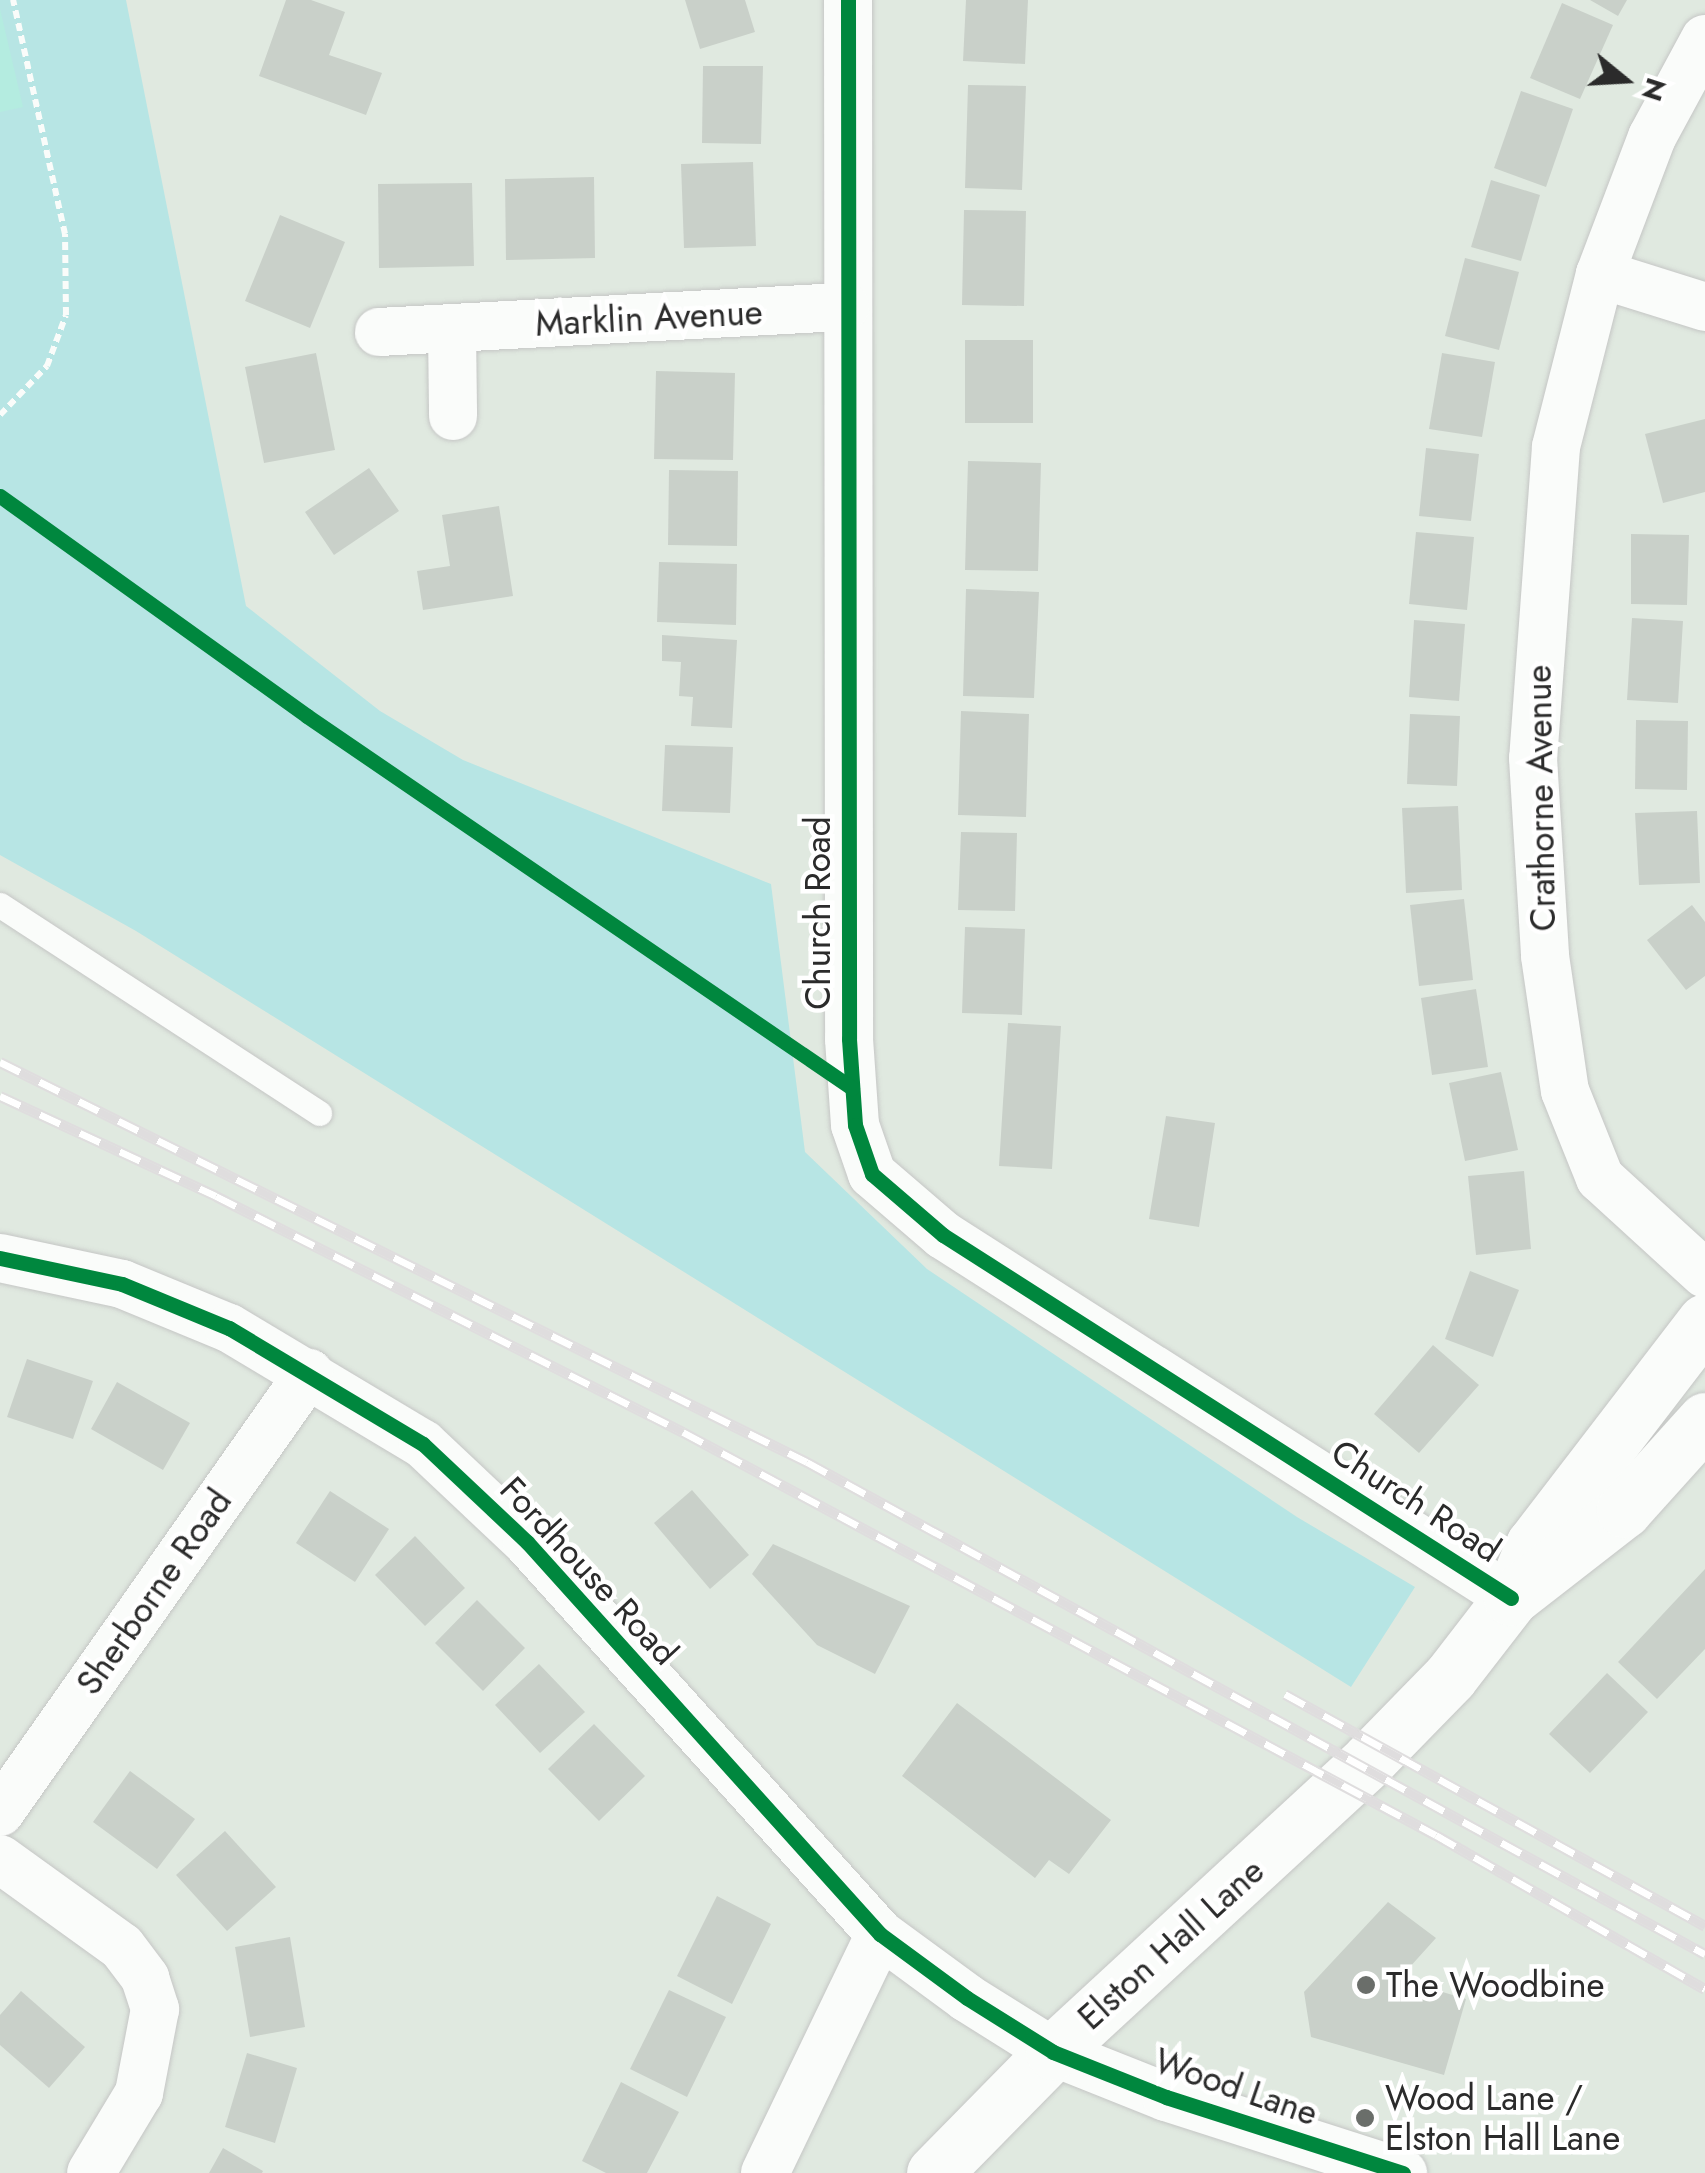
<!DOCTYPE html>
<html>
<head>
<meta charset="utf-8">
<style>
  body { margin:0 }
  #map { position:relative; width:1705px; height:2173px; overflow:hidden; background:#e0e9e0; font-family:Jost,sans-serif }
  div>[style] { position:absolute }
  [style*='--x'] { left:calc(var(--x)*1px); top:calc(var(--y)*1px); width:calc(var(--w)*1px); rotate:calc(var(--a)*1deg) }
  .green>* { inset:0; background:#b7e5e4 }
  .pitch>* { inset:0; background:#b4ece0 }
  .building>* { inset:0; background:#c9d0c9 }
  .path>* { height:6px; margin-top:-3px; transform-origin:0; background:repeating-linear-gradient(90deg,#fafcfa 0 8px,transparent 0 13px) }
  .roads { filter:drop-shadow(0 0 2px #c5c6c5) drop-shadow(0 0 2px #c5c6c5) }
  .service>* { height:25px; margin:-12.5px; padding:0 12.5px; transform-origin:12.5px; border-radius:12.5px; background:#fafcfa }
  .minor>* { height:48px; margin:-24px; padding:0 24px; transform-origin:24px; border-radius:24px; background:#fafcfa }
  .tertiary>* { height:55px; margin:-27.5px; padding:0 27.5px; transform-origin:27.5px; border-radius:27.5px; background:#fafcfa }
  .rail>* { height:11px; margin-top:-5.5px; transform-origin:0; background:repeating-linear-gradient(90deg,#fff 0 22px,#dfddde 0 44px); box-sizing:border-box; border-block:2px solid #dfddde }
  .cycleway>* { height:15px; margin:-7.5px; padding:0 7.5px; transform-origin:7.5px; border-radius:7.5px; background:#00873e }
  .dots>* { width:28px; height:28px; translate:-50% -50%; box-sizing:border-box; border:5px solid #fff; border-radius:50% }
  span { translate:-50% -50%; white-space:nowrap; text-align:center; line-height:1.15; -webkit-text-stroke:9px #fff; paint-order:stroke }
  .street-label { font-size:35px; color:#2b2b2b }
  .poi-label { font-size:35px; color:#2b2b2b }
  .left { translate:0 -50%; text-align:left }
  .north { position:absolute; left:1575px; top:30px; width:100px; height:100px; -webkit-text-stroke:8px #fff; paint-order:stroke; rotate:108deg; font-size:28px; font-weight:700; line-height:40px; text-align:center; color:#2b2b2b }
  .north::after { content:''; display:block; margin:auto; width:35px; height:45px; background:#2b2b2b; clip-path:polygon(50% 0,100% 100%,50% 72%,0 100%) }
</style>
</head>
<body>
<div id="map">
  <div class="green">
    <i style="clip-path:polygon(0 0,126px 0,246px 606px,380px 711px,463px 760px,771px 884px,805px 1152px,927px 1269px,1297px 1517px,1415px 1587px,1351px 1687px,136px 931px,0 855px)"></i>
  </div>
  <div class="pitch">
    <i style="clip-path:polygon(0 9px,23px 107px,0 112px)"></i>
  </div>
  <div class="building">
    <i style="clip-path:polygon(286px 0,311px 0,345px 12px,329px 55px,382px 73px,366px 115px,259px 76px)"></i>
    <i style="clip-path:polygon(685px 0,745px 0,755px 32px,700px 49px)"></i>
    <i style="clip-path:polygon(966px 0,1028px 0,1025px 64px,963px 61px)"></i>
    <i style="clip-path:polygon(1590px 0,1627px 0,1618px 16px)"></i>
    <i style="clip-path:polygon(1562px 3px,1613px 25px,1580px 99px,1530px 78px)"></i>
    <i style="clip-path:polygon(703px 66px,763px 66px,761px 144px,702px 143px)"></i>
    <i style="clip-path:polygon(968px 85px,1026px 86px,1022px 190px,965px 188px)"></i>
    <i style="clip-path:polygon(1521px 91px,1573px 109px,1546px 187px,1494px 168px)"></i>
    <i style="clip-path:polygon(753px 162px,756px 246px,684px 248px,681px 164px)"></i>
    <i style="clip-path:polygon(594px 177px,595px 258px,506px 260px,505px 179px)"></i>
    <i style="clip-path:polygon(1491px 180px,1540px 195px,1521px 261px,1471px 247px)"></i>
    <i style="clip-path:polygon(472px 183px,474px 266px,379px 268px,378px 184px)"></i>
    <i style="clip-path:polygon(964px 210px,1026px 211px,1024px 306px,962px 305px)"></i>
    <i style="clip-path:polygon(280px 215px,345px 242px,310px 328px,245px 301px)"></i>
    <i style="clip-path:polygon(1465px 258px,1519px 272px,1499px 350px,1445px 336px)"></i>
    <i style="clip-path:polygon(965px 340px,1033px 340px,1033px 423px,965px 423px)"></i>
    <i style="clip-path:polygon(316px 353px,335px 450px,264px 463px,245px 367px)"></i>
    <i style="clip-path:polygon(1442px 353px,1495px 362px,1482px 437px,1429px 429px)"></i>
    <i style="clip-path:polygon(656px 371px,735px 373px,733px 460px,654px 459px)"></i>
    <i style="clip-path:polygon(1705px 419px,1705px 492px,1663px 503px,1645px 434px)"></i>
    <i style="clip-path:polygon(1426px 448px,1479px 454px,1471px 521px,1419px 516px)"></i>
    <i style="clip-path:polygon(968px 461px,1041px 463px,1038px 571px,965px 570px)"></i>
    <i style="clip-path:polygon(369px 468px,399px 511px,334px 555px,305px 512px)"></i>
    <i style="clip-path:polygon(669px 470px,738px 471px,737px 546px,668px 545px)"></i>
    <i style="clip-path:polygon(499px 506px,513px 596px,423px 610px,417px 571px,450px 566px,442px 515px)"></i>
    <i style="clip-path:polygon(1416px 532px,1474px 537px,1467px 610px,1409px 604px)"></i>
    <i style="clip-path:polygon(1631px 534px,1689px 535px,1687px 605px,1631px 604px)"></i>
    <i style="clip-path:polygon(659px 562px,737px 564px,736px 625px,657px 622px)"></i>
    <i style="clip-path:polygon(966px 589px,1039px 592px,1034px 698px,963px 696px)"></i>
    <i style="clip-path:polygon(1632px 618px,1683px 621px,1678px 703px,1627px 700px)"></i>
    <i style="clip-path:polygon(1414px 620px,1465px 624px,1459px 701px,1409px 697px)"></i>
    <i style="clip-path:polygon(662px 635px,737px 640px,732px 728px,691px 726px,693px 697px,679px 696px,681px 662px,662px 661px)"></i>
    <i style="clip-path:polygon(961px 711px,1029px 714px,1026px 817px,958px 815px)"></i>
    <i style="clip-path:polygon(1410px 714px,1460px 716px,1457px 786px,1407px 784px)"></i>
    <i style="clip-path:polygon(1636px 720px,1688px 721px,1687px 790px,1635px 789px)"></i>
    <i style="clip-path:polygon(665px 745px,733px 747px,730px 813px,662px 811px)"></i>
    <i style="clip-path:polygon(1458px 806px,1462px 890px,1406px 893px,1402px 808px)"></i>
    <i style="clip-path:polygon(1697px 811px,1700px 883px,1639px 885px,1635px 813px)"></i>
    <i style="clip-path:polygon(961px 832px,1017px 833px,1015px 911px,958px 910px)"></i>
    <i style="clip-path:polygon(1464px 899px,1473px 980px,1419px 986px,1410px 905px)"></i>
    <i style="clip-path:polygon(1692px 905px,1705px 922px,1705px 976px,1686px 990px,1647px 940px)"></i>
    <i style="clip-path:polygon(965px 927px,1025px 929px,1022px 1015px,962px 1013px)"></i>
    <i style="clip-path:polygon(1476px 989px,1488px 1067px,1432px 1075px,1421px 998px)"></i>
    <i style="clip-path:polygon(1008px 1023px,1061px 1026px,1052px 1169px,999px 1166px)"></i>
    <i style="clip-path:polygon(1501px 1072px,1518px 1150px,1465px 1161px,1449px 1083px)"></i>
    <i style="clip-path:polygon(1166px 1116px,1215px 1123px,1199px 1227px,1149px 1219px)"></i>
    <i style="clip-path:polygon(1524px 1171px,1531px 1249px,1476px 1255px,1468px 1176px)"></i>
    <i style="clip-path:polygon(1470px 1271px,1519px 1290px,1493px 1357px,1445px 1339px)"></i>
    <i style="clip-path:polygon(1433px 1345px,1479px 1385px,1419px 1453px,1374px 1414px)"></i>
    <i style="clip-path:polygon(27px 1359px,93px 1381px,73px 1439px,7px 1417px)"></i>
    <i style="clip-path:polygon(117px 1382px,190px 1423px,163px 1470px,91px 1429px)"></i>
    <i style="clip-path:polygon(692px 1490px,749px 1555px,710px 1589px,654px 1523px)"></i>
    <i style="clip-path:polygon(330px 1491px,389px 1529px,355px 1582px,296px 1543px)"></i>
    <i style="clip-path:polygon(415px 1536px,465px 1588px,425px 1626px,375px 1575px)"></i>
    <i style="clip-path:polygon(773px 1544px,910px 1606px,875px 1674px,817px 1645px,752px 1574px)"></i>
    <i style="clip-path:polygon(1705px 1569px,1705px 1649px,1657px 1699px,1618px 1662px)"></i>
    <i style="clip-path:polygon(477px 1600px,525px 1648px,483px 1691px,435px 1643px)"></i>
    <i style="clip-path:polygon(539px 1664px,585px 1712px,540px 1753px,495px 1705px)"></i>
    <i style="clip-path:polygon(1607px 1673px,1648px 1712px,1590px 1773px,1549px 1734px)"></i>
    <i style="clip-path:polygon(957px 1703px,1111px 1820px,1069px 1874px,1049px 1860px,1035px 1878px,902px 1776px)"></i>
    <i style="clip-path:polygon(594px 1724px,645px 1776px,599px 1821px,548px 1769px)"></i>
    <i style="clip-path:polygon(130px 1771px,195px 1819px,157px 1869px,93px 1822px)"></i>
    <i style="clip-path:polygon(225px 1831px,276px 1887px,227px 1931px,176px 1875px)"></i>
    <i style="clip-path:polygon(717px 1896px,771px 1924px,732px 2004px,677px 1976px)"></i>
    <i style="clip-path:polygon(1388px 1902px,1436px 1938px,1399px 1979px,1466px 1999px,1444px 2075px,1311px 2037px,1304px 1992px)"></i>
    <i style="clip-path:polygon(290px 1937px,305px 2027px,250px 2037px,235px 1947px)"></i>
    <i style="clip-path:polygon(669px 1990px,726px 2017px,687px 2097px,630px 2069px)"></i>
    <i style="clip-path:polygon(21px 1991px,85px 2047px,49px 2088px,0 2045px,0 2015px)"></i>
    <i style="clip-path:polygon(247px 2053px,297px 2068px,275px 2143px,225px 2127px)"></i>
    <i style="clip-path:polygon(621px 2082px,679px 2112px,647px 2173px,606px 2173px,582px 2161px)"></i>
    <i style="clip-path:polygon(223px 2148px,263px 2171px,262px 2173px,209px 2173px)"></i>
  </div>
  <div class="path">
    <i style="--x:0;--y:415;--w:68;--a:-46.2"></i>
    <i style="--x:47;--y:366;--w:54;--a:-69.6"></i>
    <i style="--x:66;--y:315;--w:81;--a:-90.7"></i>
    <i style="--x:65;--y:234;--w:240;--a:-102.5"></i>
  </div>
  <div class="roads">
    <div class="service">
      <i style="--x:0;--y:905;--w:381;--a:33.1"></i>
    </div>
    <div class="minor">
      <i style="--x:848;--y:0;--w:1039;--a:89.94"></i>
      <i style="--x:849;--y:1039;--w:86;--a:86"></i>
      <i style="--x:855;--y:1125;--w:52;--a:70.9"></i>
      <i style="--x:872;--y:1174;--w:94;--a:40.7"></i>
      <i style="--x:943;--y:1235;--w:674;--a:32.58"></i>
      <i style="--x:1705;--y:39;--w:111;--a:118.4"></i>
      <i style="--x:1652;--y:137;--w:147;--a:110.8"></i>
      <i style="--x:1600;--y:274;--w:179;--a:104.3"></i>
      <i style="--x:1556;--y:447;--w:312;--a:94.2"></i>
      <i style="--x:1533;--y:758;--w:198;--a:86.5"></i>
      <i style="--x:1545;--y:956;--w:136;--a:81.6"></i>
      <i style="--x:1565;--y:1091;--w:94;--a:68.1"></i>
      <i style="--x:1600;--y:1178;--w:142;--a:42.4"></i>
      <i style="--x:1600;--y:274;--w:110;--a:17.4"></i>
      <i style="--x:452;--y:329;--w:87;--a:89.3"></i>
      <i style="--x:379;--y:332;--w:467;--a:-3.1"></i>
      <i style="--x:0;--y:1258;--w:125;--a:12"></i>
      <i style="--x:122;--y:1284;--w:116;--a:22.4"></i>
      <i style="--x:229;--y:1328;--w:226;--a:30.9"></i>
      <i style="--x:423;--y:1444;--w:143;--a:43.3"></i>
      <i style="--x:527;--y:1542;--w:528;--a:48"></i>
      <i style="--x:880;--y:1934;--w:108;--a:36.3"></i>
      <i style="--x:967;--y:1998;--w:102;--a:32.1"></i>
      <i style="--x:1053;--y:2052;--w:122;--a:21.7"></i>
      <i style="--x:1166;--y:2097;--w:249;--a:17.8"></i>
      <i style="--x:0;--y:1812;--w:537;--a:-54.86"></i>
      <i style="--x:0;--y:1859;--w:150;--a:35.8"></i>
      <i style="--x:122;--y:1947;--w:39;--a:53"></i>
      <i style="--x:145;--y:1978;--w:33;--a:72"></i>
      <i style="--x:155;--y:2009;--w:86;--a:100.8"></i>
      <i style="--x:139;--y:2093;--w:93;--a:121"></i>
      <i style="--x:765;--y:2173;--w:265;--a:-64.3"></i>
    </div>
    <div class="tertiary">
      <i style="--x:1520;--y:1577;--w:35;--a:-68"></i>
      <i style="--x:1533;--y:1545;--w:282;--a:-52.5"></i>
      <i style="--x:934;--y:2173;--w:170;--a:-45.5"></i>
      <i style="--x:1053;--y:2052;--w:430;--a:-42.7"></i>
      <i style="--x:1369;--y:1760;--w:116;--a:-45.7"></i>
      <i style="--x:1450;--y:1677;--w:100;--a:-52.3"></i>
      <i style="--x:1511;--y:1598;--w:143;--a:-37.9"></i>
      <i style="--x:1624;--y:1510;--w:121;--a:-48"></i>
    </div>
  </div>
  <div class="rail">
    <i style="--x:0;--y:1062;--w:901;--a:26.37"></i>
    <i style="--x:807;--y:1462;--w:1024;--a:28.72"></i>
    <i style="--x:0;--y:1096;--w:238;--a:24.8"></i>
    <i style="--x:216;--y:1196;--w:523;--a:26.81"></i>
    <i style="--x:683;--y:1432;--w:854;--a:28.16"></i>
    <i style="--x:1436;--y:1835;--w:310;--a:29.8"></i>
    <i style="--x:1285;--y:1694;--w:480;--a:28.9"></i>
  </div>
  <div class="cycleway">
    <i style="--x:848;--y:0;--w:1039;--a:89.94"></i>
    <i style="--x:849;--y:1039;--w:86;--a:86"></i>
    <i style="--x:855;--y:1125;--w:52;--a:70.9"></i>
    <i style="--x:872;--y:1174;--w:94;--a:40.7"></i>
    <i style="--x:943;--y:1235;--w:674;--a:32.58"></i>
    <i style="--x:0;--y:496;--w:378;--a:35.6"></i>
    <i style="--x:307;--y:716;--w:660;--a:34.32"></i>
    <i style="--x:0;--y:1258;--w:125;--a:12"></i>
    <i style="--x:122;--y:1284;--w:116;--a:22.4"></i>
    <i style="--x:229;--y:1328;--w:226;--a:30.9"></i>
    <i style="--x:423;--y:1444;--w:143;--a:43.3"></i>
    <i style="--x:527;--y:1542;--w:528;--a:48"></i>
    <i style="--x:880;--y:1934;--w:108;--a:36.3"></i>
    <i style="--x:967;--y:1998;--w:102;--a:32.1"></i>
    <i style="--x:1053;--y:2052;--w:122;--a:21.7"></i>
    <i style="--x:1166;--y:2097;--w:249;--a:17.8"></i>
  </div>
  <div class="dots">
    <i style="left:1366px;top:1985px;background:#6a6e6a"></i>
    <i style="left:1365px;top:2118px;background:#6a6e6a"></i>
  </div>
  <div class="street-label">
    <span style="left:649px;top:318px;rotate:-3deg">Marklin Avenue</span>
    <span style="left:1541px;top:798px;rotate:-91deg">Crathorne Avenue</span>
    <span style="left:818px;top:913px;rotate:-90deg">Church Road</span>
    <span style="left:1416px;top:1501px;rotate:33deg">Church Road</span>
    <span style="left:589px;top:1571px;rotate:47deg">Fordhouse Road</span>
    <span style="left:154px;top:1592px;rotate:-55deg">Sherborne Road</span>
    <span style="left:1171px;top:1944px;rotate:-42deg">Elston Hall Lane</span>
    <span style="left:1236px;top:2087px;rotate:19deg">Wood Lane</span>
  </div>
  <div class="poi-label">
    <span class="left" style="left:1386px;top:1985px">The Woodbine</span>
    <span class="left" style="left:1385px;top:2118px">Wood Lane /<br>Elston Hall Lane</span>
  </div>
  <div class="north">N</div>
</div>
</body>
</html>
